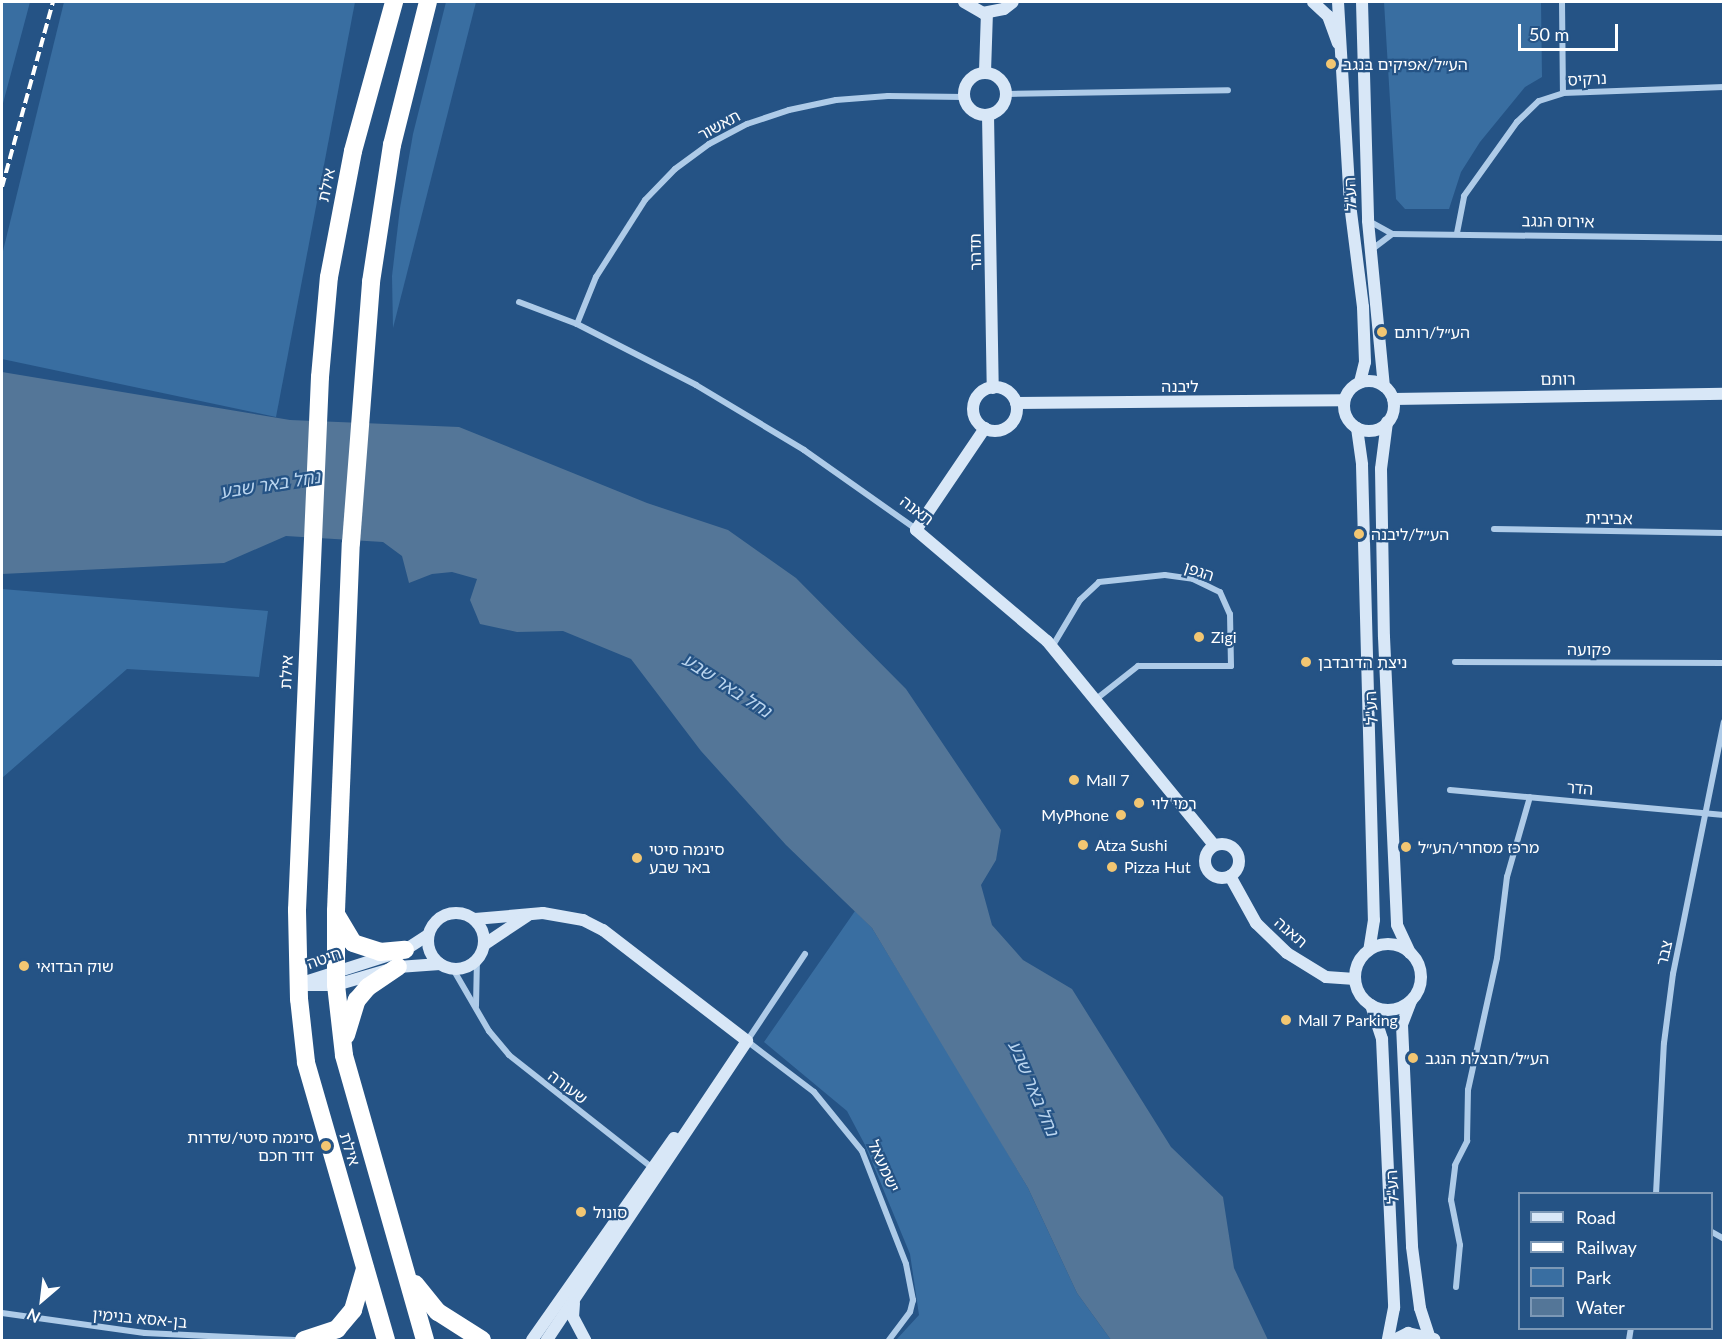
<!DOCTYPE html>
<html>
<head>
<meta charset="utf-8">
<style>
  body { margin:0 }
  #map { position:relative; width:1725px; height:1342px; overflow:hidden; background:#255385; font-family:Lato,"Noto Sans Hebrew",sans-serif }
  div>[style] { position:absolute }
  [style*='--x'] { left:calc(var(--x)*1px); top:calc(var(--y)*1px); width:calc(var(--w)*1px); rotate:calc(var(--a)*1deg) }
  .green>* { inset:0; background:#396ea1 }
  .water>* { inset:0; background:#547698 }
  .street>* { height:6px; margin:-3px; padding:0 3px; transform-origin:3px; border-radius:3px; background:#aecbe8 }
  .secondary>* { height:12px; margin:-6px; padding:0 6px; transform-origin:6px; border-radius:6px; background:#d8e7f7 }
  .secondary>.ring { margin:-6px; padding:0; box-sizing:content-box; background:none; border:12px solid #d8e7f7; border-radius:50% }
  .highway>* { height:18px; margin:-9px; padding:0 9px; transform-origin:9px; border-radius:9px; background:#fff }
  .rail>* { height:4px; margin-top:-2px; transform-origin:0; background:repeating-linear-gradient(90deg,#fff 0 10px,transparent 0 14.5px) }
  .dots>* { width:16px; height:16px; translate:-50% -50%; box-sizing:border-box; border:3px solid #255385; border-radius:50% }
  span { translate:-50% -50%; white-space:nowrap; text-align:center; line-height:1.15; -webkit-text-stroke:4.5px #255385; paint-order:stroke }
  .poi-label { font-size:16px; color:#fff }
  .left { translate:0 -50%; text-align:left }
  .right { translate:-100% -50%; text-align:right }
  .street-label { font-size:16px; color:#fff }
  .water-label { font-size:18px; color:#bad5ef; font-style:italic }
  .frame { position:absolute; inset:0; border:3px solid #fff; pointer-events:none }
  .legend { position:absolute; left:1518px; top:1192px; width:195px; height:138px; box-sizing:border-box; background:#255385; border:2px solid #7c98b6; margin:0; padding:8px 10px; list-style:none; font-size:18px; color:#fff }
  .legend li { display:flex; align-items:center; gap:12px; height:30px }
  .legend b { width:30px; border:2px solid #7c98b6 }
  .north { position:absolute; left:12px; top:1270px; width:60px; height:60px; -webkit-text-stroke:4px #255385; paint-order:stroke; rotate:208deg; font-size:16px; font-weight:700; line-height:24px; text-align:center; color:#fff }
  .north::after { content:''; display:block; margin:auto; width:21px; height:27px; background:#fff; clip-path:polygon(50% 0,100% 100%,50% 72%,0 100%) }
  .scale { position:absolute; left:1518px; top:24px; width:100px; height:27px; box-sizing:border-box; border:3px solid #fff; border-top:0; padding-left:8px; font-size:18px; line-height:21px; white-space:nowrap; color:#fff; -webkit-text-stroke:4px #255385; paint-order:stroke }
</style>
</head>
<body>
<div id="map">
  <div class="green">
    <i style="clip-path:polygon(2px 2px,30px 2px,2px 107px)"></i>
    <i style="clip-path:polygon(64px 2px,355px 2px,276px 417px,2px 359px,2px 255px)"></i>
    <i style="clip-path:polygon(446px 2px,476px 2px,393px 328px,392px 276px,400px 208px,413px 134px)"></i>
    <i style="clip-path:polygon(1384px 2px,1541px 2px,1542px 77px,1525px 87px,1480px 142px,1461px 172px,1449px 209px,1405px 209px,1396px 199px)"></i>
    <i style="clip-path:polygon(2px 589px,268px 611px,259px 677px,127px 669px,2px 778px)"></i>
    <i style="clip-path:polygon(855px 911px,872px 928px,983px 1111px,1028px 1188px,1077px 1293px,1111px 1340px,896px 1340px,919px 1315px,910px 1254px,865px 1145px,847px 1111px,764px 1042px)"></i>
  </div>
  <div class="water">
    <i style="clip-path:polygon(2px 372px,290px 420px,459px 427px,647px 503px,728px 530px,796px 578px,906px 689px,1001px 830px,996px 860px,981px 885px,992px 925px,1023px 960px,1072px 989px,1171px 1147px,1223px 1197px,1234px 1268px,1268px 1340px,1111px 1340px,1077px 1293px,1028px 1188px,872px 928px,786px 845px,701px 751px,631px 659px,563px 631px,517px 632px,480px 624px,470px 600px,477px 579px,452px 572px,432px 574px,409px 583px,402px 556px,383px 542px,286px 536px,224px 563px,2px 574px)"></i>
  </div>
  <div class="street">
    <i style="--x:1562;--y:2;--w:91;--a:89.4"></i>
    <i style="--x:1007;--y:94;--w:221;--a:-1"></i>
    <i style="--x:1369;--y:221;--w:26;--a:29"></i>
    <i style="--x:1392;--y:234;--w:332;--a:0.7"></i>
    <i style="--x:1457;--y:233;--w:38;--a:-79"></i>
    <i style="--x:1464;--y:196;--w:91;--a:-54.4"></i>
    <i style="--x:1517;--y:122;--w:30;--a:-44"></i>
    <i style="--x:1539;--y:101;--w:25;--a:-18"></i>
    <i style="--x:1563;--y:93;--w:161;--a:-2.1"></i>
    <i style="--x:1371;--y:250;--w:26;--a:-37"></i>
    <i style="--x:519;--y:302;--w:62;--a:20.8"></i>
    <i style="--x:577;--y:324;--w:134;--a:27.1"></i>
    <i style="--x:696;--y:385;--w:126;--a:31"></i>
    <i style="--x:804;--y:450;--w:137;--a:35.2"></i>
    <i style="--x:577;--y:324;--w:51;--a:-68"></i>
    <i style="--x:596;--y:277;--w:91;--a:-57.5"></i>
    <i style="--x:645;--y:200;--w:43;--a:-45.9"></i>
    <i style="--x:675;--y:169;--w:42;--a:-36.3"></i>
    <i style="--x:709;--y:144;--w:43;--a:-27.8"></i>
    <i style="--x:747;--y:124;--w:44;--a:-18.4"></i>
    <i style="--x:789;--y:110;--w:48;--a:-12"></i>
    <i style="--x:836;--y:100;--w:52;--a:-4.4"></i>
    <i style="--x:888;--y:96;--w:76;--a:0.8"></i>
    <i style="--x:1494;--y:529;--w:230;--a:1"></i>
    <i style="--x:1052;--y:647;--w:55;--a:-59.2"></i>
    <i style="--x:1080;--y:600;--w:26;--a:-43"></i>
    <i style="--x:1099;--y:582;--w:66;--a:-6.1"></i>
    <i style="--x:1165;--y:575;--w:28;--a:8"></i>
    <i style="--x:1193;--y:579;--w:30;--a:26"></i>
    <i style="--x:1220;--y:592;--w:24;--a:66"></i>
    <i style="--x:1230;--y:614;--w:52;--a:88.9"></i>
    <i style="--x:1231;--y:666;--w:93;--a:180"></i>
    <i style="--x:1138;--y:666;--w:55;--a:141.7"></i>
    <i style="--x:1455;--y:662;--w:269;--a:0.2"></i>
    <i style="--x:1450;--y:790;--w:275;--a:5.2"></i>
    <i style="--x:805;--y:954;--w:105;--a:123.7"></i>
    <i style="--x:747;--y:1041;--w:84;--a:37.3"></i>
    <i style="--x:814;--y:1092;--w:76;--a:50.9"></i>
    <i style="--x:862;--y:1151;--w:121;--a:68.7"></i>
    <i style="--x:906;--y:1264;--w:37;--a:79"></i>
    <i style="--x:913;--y:1300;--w:12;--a:104"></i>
    <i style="--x:910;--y:1312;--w:35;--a:127"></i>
    <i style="--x:453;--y:969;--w:72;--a:59.9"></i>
    <i style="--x:489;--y:1031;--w:31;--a:50"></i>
    <i style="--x:509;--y:1055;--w:184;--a:38.2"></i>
    <i style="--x:476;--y:1006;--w:46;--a:-88.8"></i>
    <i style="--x:1656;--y:1194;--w:151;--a:-87"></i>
    <i style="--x:1664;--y:1043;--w:70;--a:-82.6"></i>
    <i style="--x:1673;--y:974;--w:257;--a:-78.6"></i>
    <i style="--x:1712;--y:1232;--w:14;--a:30"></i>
    <i style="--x:1456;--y:1287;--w:42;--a:-84.6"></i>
    <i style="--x:1460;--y:1245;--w:46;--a:-101.3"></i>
    <i style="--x:1451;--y:1200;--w:35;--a:-83"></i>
    <i style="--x:1455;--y:1165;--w:27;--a:-63"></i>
    <i style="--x:1467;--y:1141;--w:51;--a:-88.9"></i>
    <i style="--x:1468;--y:1090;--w:135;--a:-77.6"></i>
    <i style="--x:1497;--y:958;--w:82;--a:-83"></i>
    <i style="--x:1507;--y:877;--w:83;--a:-74"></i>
    <i style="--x:2;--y:1313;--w:144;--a:8"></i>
    <i style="--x:145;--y:1333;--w:150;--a:2.7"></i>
    <i style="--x:1629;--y:1340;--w:12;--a:-81"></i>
  </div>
  <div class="secondary">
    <i style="--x:964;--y:2;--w:22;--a:30"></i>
    <i style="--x:983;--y:13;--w:21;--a:-11"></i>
    <i style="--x:1004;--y:9;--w:11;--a:-38"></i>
    <i style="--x:1313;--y:2;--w:21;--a:43"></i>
    <i style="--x:1328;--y:16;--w:29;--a:70"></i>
    <i style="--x:1338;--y:2;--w:202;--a:86.6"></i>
    <i style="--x:1350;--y:204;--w:104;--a:82.8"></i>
    <i style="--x:1363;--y:307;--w:55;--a:87.9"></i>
    <i style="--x:1365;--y:362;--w:21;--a:104"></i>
    <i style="--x:1362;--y:2;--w:219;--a:88.4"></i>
    <i style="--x:1368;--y:221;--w:166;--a:84.5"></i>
    <i style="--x:985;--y:72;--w:59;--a:-88.1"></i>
    <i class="ring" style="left:964px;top:73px;width:30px;height:30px"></i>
    <i style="--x:988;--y:115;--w:273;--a:89"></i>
    <i class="ring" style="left:1344px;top:381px;width:38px;height:38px"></i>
    <i class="ring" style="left:973px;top:387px;width:32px;height:32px"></i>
    <i style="--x:1393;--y:399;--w:331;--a:-0.9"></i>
    <i style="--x:1016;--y:403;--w:328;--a:-0.5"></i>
    <i style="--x:1387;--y:422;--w:47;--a:97.3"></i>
    <i style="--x:1381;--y:469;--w:168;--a:89"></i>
    <i style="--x:1384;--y:637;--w:288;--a:87.4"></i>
    <i style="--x:1397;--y:925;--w:31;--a:65"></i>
    <i style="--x:985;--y:428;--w:123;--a:124.1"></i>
    <i style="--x:916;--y:530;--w:172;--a:40.3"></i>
    <i style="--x:1047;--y:641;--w:264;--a:50.7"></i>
    <i style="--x:1357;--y:428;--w:37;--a:82"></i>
    <i style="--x:1362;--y:465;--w:455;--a:88.5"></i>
    <i style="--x:1374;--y:920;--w:30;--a:99"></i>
    <i class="ring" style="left:1205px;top:844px;width:22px;height:22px"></i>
    <i style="--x:1230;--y:876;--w:54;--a:61"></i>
    <i style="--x:1256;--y:923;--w:43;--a:44.1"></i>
    <i style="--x:1287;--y:953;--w:46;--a:31.6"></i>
    <i style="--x:1326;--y:977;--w:29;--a:4"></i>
    <i class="ring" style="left:428px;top:913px;width:44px;height:44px"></i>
    <i style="--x:475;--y:919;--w:68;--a:-5"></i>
    <i style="--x:543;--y:913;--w:41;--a:9.9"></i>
    <i style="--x:583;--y:920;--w:22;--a:27"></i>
    <i style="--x:603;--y:930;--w:182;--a:37.6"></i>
    <i style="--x:747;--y:1041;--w:360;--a:123.8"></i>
    <i style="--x:485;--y:944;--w:50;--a:-33.7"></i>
    <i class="ring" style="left:1355px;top:944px;width:54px;height:54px"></i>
    <i style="--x:305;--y:982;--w:105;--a:-17.7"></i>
    <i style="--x:405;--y:950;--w:27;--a:-33"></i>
    <i style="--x:298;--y:985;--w:38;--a:0"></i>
    <i style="--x:336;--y:985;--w:65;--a:-16.2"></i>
    <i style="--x:398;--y:967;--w:42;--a:-4.1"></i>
    <i style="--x:1411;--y:1001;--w:26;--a:111"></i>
    <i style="--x:1402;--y:1025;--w:222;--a:87.4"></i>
    <i style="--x:1412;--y:1247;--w:62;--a:82.5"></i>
    <i style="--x:1420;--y:1308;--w:29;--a:72"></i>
    <i style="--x:1371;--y:1005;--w:36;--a:72"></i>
    <i style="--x:1382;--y:1039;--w:269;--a:87.4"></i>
    <i style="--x:1394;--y:1308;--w:33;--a:101"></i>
    <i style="--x:574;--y:1303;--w:14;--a:94"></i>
    <i style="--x:573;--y:1317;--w:26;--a:62"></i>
    <i style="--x:532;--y:1340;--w:247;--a:-54.9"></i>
    <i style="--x:1394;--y:1340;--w:16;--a:-27"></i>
    <i style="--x:1408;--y:1333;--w:27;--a:13"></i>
  </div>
  <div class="highway">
    <i style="--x:337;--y:916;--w:31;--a:59"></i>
    <i style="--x:353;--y:943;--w:28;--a:18"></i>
    <i style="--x:380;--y:952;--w:25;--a:-5"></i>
    <i style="--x:346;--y:1035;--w:37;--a:-73"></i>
    <i style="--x:357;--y:1000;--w:17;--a:-50"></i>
    <i style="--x:368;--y:987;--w:36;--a:-34"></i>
    <i style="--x:415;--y:1284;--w:36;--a:51"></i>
    <i style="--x:438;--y:1312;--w:52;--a:32.5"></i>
    <i style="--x:304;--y:1340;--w:35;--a:-18"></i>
    <i style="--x:337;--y:1329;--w:25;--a:-50"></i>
    <i style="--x:353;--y:1310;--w:43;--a:-73.7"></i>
    <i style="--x:386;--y:1340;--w:289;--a:-106.1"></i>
    <i style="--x:306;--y:1062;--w:63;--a:-96.3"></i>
    <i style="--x:299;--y:999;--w:89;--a:-91.3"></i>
    <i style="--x:297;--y:910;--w:533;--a:-87.53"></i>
    <i style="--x:320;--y:377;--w:100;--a:-84.9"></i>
    <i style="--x:329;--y:277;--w:128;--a:-79.2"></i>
    <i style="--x:353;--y:151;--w:155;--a:-74.6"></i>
    <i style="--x:425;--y:1340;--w:296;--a:-105.9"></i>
    <i style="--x:344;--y:1055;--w:70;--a:-96.5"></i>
    <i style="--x:336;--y:985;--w:74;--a:-90"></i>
    <i style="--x:336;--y:911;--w:368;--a:-87.7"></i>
    <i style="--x:351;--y:543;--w:262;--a:-85.6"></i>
    <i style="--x:371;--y:282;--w:139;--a:-81.3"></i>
    <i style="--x:392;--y:145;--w:147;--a:-75.9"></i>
  </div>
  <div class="rail">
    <i style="--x:2;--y:187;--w:192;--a:-74.6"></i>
  </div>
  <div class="dots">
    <i style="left:1331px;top:64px;background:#f2c672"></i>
    <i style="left:1382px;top:332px;background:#f2c672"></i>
    <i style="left:1359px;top:534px;background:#f2c672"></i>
    <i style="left:1199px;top:637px;background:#f2c672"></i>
    <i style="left:1306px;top:662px;background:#f2c672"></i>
    <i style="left:1074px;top:780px;background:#f2c672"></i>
    <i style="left:1139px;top:803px;background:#f2c672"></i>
    <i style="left:1121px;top:815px;background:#f2c672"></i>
    <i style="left:1083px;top:845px;background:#f2c672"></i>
    <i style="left:1406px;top:847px;background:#f2c672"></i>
    <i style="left:637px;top:858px;background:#f2c672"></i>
    <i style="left:1112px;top:867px;background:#f2c672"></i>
    <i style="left:24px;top:966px;background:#f2c672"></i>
    <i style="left:1286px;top:1020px;background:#f2c672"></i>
    <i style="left:1413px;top:1058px;background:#f2c672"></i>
    <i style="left:326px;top:1146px;background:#f2c672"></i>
    <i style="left:581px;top:1212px;background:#f2c672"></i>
  </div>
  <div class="poi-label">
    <span class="left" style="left:1343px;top:64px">הע״ל/אפיקים בנגב</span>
    <span class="left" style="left:1394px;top:332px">הע״ל/רותם</span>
    <span class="left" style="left:1371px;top:534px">הע״ל/ליבנה</span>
    <span class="left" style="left:1211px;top:637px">Zigi</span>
    <span class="left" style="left:1318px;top:662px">ניצת הדובדבן</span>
    <span class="left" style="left:1086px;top:780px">Mall 7</span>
    <span class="left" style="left:1151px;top:803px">רמי לוי</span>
    <span class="right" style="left:1109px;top:815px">MyPhone</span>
    <span class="left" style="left:1095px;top:845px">Atza Sushi</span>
    <span class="left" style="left:1418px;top:847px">מרכז מסחרי/הע״ל</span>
    <span class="left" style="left:649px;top:858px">סינמה סיטי<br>באר שבע</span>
    <span class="left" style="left:1124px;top:867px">Pizza Hut</span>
    <span class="left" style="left:36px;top:966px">שוק הבדואי</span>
    <span class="left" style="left:1298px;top:1020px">Mall 7 Parking</span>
    <span class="left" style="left:1425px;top:1058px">הע״ל/חבצלת הנגב</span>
    <span class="right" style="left:314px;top:1146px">סינמה סיטי/שדרות<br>דוד חכם</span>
    <span class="left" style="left:593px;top:1212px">סונול</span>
  </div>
  <div class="street-label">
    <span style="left:1587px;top:79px;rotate:-3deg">נרקיס</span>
    <span style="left:719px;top:125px;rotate:-29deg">תאשור</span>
    <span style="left:326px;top:185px;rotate:-78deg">אילת</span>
    <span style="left:1350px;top:194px;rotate:-92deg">הע"ל</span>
    <span style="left:1558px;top:221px;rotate:1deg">אירוס הנגב</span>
    <span style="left:975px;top:252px;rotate:-91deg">תדהר</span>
    <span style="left:1558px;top:379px;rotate:-1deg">רותם</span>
    <span style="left:1180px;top:386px">ליבנה</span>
    <span style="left:917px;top:510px;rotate:37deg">תאנה</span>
    <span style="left:1609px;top:518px;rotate:1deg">אביבית</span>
    <span style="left:1199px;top:571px;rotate:18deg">הגפן</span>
    <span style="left:1589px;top:649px">פקועה</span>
    <span style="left:286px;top:672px;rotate:-87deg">אילת</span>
    <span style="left:1371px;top:708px;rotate:-93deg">הע"ל</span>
    <span style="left:1580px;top:788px;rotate:5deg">הדר</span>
    <span style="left:1291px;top:932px;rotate:41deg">תאנה</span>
    <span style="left:1664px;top:953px;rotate:-77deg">צבר</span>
    <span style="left:324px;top:958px;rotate:-19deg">חיטה</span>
    <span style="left:568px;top:1087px;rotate:37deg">שעורה</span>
    <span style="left:350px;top:1149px;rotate:72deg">אילת</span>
    <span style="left:884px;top:1166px;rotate:66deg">ישמעאל</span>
    <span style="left:1392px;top:1187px;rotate:-93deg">הע"ל</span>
    <span style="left:140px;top:1318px;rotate:5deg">בן-אסא בנימין</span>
  </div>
  <div class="water-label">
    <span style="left:270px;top:484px;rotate:-9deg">נחל באר שבע</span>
    <span style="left:727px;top:685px;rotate:33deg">נחל באר שבע</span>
    <span style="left:1034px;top:1088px;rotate:67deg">נחל באר שבע</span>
  </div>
  <div class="frame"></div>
  <ul class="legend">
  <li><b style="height:8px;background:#d8e7f7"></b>Road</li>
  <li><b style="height:8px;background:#fff"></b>Railway</li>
  <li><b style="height:16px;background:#396ea1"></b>Park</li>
  <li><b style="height:16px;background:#547698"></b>Water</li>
  </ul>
  <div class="north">N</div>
  <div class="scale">50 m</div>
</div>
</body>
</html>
